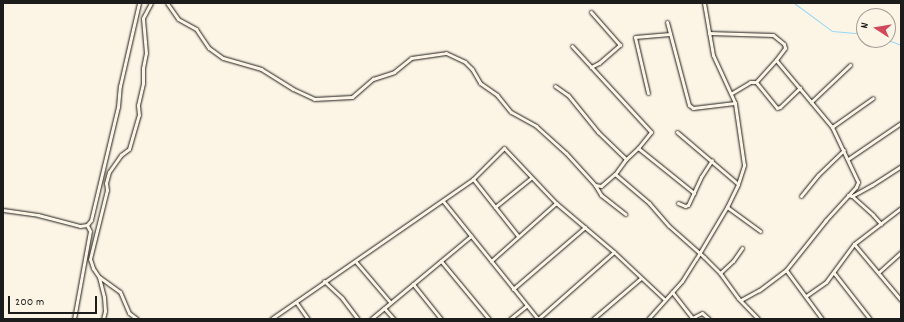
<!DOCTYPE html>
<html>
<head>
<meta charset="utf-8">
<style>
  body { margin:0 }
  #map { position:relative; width:904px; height:322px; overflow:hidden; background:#fcf5e5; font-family:Dekko,sans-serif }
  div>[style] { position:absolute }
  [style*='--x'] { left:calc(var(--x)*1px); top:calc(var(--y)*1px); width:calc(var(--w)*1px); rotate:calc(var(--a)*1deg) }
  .stream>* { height:1px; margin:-0.5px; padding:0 0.5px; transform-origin:0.5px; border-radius:0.5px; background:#96d7f8 }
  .roads { filter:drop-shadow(0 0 1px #1c1c1c) drop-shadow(0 0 1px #1c1c1c) }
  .minor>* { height:3px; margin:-1.5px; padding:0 1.5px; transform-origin:1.5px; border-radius:1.5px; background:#fcf5e5 }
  span { translate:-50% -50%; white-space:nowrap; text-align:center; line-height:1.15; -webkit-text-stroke:3px #fcf5e5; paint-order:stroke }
  .frame { position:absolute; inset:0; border:4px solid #1c1c1c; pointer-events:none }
  .north { position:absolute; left:856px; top:8px; width:40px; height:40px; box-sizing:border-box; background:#fcf5e5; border:1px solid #a29e95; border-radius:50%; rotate:282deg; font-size:11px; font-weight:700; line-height:16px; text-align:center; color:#1c1c1c }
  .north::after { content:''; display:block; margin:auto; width:14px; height:18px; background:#d1495b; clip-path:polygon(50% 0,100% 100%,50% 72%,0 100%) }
  .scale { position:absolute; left:8px; top:296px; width:89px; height:18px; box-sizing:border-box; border:2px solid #1c1c1c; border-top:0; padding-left:5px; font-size:12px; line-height:14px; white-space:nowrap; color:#1c1c1c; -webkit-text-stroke:3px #fcf5e5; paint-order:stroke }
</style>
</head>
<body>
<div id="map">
  <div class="stream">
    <i style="--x:794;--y:3;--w:47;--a:36.4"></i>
    <i style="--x:832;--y:31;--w:32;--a:5"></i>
    <i style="--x:888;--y:40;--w:14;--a:21"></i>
  </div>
  <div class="roads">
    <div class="minor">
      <i style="--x:167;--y:3;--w:19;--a:55"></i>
      <i style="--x:178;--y:19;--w:21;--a:29"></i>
      <i style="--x:196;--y:29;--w:23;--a:56"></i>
      <i style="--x:209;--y:48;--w:17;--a:36"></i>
      <i style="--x:223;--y:58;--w:40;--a:16"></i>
      <i style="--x:261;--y:69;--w:38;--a:32"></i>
      <i style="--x:293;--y:89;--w:23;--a:25"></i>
      <i style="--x:314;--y:99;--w:38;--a:-3"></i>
      <i style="--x:352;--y:97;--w:28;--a:-41"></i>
      <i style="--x:373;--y:79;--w:22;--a:-18"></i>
      <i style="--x:394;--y:72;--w:22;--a:-39"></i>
      <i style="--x:411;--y:58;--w:35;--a:-8"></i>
      <i style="--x:446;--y:53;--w:21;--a:25"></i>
      <i style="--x:465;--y:62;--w:10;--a:45"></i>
      <i style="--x:472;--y:69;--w:16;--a:60"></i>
      <i style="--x:480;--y:83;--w:21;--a:35"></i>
      <i style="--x:497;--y:95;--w:22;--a:51"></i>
      <i style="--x:511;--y:112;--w:29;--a:29"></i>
      <i style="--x:536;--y:126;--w:40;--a:42"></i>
      <i style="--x:566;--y:153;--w:43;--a:47.8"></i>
      <i style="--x:595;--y:185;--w:6;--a:9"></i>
      <i style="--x:601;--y:186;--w:18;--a:-41"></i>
      <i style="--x:615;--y:174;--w:45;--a:40.5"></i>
      <i style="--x:649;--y:203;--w:30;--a:49"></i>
      <i style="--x:669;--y:226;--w:47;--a:41.5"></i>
      <i style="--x:704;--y:257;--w:23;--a:45"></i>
      <i style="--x:720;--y:273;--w:31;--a:54"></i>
      <i style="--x:738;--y:298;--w:29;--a:46"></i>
      <i style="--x:667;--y:22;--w:86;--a:75.2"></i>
      <i style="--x:689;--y:105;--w:5;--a:37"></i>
      <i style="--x:693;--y:108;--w:42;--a:-6.8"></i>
      <i style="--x:709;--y:33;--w:64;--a:1.8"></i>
      <i style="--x:773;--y:35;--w:14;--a:39"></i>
      <i style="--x:784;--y:44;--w:4;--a:76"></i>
      <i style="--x:785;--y:48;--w:15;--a:127"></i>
      <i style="--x:776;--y:60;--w:87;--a:50.1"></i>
      <i style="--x:832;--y:127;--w:61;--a:64.7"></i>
      <i style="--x:858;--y:182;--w:5;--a:112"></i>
      <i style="--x:856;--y:187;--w:45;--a:132.3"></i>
      <i style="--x:826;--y:220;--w:64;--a:128.7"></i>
      <i style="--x:786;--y:270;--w:34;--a:143"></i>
      <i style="--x:759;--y:290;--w:21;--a:151"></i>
      <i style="--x:572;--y:46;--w:117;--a:47.4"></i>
      <i style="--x:651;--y:132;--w:21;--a:129"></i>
      <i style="--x:638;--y:148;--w:16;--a:137"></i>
      <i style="--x:626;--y:159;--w:19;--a:126"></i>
      <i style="--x:591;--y:67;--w:9;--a:-27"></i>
      <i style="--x:599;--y:63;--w:28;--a:-41"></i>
      <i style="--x:620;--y:45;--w:44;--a:-131.3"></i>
      <i style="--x:756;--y:82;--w:33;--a:51"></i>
      <i style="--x:777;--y:108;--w:3;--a:-18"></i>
      <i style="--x:780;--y:107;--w:28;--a:-44"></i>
      <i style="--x:555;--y:86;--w:16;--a:35"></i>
      <i style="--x:568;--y:95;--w:48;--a:51"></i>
      <i style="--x:598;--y:132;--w:39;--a:44"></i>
      <i style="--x:648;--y:93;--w:57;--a:-103.1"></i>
      <i style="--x:635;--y:37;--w:35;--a:-5"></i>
      <i style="--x:732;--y:93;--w:21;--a:-31"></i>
      <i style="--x:750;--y:82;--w:6;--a:0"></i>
      <i style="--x:756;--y:82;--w:30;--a:-48"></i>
      <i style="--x:811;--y:102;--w:54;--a:-43.5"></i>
      <i style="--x:832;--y:127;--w:50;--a:-35.3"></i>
      <i style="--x:677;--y:132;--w:80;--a:40.4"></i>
      <i style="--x:638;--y:148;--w:72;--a:38.8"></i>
      <i style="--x:848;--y:159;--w:64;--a:-34.2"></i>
      <i style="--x:473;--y:179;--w:73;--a:51.7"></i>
      <i style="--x:595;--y:185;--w:12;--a:59"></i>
      <i style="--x:601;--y:195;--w:31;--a:38"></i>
      <i style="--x:848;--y:195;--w:4;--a:14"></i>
      <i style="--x:852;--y:196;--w:23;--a:-29"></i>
      <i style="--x:872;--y:185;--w:35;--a:-33"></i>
      <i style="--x:801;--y:196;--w:27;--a:-51"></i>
      <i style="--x:818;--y:175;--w:36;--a:-44"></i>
      <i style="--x:852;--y:196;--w:28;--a:42"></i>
      <i style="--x:873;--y:215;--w:12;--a:48"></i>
      <i style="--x:443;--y:201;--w:151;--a:51.2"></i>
      <i style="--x:678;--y:203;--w:8;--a:23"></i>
      <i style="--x:685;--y:206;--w:3;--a:-18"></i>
      <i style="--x:688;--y:205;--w:31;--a:-65"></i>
      <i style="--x:701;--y:177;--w:20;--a:-57"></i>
      <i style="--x:495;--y:207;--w:46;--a:-38.9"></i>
      <i style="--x:727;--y:207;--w:41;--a:36"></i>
      <i style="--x:3;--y:210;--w:35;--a:8"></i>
      <i style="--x:38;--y:215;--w:43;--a:14.7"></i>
      <i style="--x:80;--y:226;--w:7;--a:-8"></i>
      <i style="--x:87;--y:225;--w:6;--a:-51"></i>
      <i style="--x:91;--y:220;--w:116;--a:-76.6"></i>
      <i style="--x:118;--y:107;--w:21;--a:-85"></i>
      <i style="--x:120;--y:86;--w:85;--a:-77.1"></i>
      <i style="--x:854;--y:244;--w:73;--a:50"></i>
      <i style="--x:441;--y:261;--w:75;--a:50.4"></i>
      <i style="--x:491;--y:261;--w:87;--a:-41.7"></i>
      <i style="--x:356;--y:262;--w:52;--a:49.6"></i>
      <i style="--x:786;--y:270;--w:61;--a:53.7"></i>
      <i style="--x:879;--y:272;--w:30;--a:-42"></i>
      <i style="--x:720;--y:273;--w:18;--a:-43"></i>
      <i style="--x:733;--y:261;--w:16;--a:-55"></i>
      <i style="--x:834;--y:273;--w:58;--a:52"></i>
      <i style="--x:99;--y:277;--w:21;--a:76"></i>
      <i style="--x:104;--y:297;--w:14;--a:86"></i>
      <i style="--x:105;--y:311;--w:8;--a:104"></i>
      <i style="--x:324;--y:281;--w:25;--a:43"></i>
      <i style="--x:342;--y:298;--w:26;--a:53"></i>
      <i style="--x:413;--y:284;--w:45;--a:51.3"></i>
      <i style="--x:513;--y:289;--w:95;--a:-40.7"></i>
      <i style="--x:672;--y:292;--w:33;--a:52"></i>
      <i style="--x:806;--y:296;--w:24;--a:-35"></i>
      <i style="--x:826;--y:282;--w:47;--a:-53.6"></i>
      <i style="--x:854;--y:244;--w:59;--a:-37.5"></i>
      <i style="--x:296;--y:302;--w:21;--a:55"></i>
      <i style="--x:384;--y:308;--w:15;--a:48"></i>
      <i style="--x:692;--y:318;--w:11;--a:-27"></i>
      <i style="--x:702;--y:313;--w:9;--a:41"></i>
      <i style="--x:74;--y:319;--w:89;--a:-79.7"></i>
      <i style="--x:90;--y:231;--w:7;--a:-117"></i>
      <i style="--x:137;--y:319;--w:10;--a:-143"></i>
      <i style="--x:129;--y:313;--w:23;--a:-113"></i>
      <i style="--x:120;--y:292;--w:26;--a:-144"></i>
      <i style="--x:99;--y:277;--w:11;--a:-124"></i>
      <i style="--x:93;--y:268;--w:9;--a:-108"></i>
      <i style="--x:90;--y:259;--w:71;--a:-76.2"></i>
      <i style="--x:107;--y:190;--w:7;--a:-98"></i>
      <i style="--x:106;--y:183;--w:11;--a:-75"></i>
      <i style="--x:109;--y:172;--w:21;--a:-55"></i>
      <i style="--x:121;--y:155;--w:10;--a:-37"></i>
      <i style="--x:129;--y:149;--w:35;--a:-74"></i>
      <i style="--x:139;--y:115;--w:10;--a:-96"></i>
      <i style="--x:138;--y:105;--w:23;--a:-77"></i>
      <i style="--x:143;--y:83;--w:15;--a:-90"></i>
      <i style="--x:143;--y:68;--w:15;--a:-79"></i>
      <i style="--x:146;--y:53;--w:35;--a:-95"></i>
      <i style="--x:143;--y:18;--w:17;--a:-62"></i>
      <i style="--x:271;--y:319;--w:246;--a:-34.7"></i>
      <i style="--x:473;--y:179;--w:44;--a:-45"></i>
      <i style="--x:504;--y:148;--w:76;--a:46.6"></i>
      <i style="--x:556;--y:203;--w:76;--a:40.2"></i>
      <i style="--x:614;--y:252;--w:69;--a:43.2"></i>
      <i style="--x:371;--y:319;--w:130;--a:-39.7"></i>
      <i style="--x:510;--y:319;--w:21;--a:-39"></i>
      <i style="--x:538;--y:319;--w:101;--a:-41.4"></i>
      <i style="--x:593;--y:319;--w:63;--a:-40.5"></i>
      <i style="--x:648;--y:319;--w:51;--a:-48.2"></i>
      <i style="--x:682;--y:281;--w:26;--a:-58"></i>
      <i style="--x:696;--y:259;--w:61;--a:-59.2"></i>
      <i style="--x:727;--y:207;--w:25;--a:-64"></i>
      <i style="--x:738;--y:184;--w:20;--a:-72"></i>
      <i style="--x:744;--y:165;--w:63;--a:-98.3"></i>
      <i style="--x:735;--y:103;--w:53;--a:-114.6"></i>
      <i style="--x:713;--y:55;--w:53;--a:-99.8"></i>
    </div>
  </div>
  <div class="frame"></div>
  <div class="north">N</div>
  <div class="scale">200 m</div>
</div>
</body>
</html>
